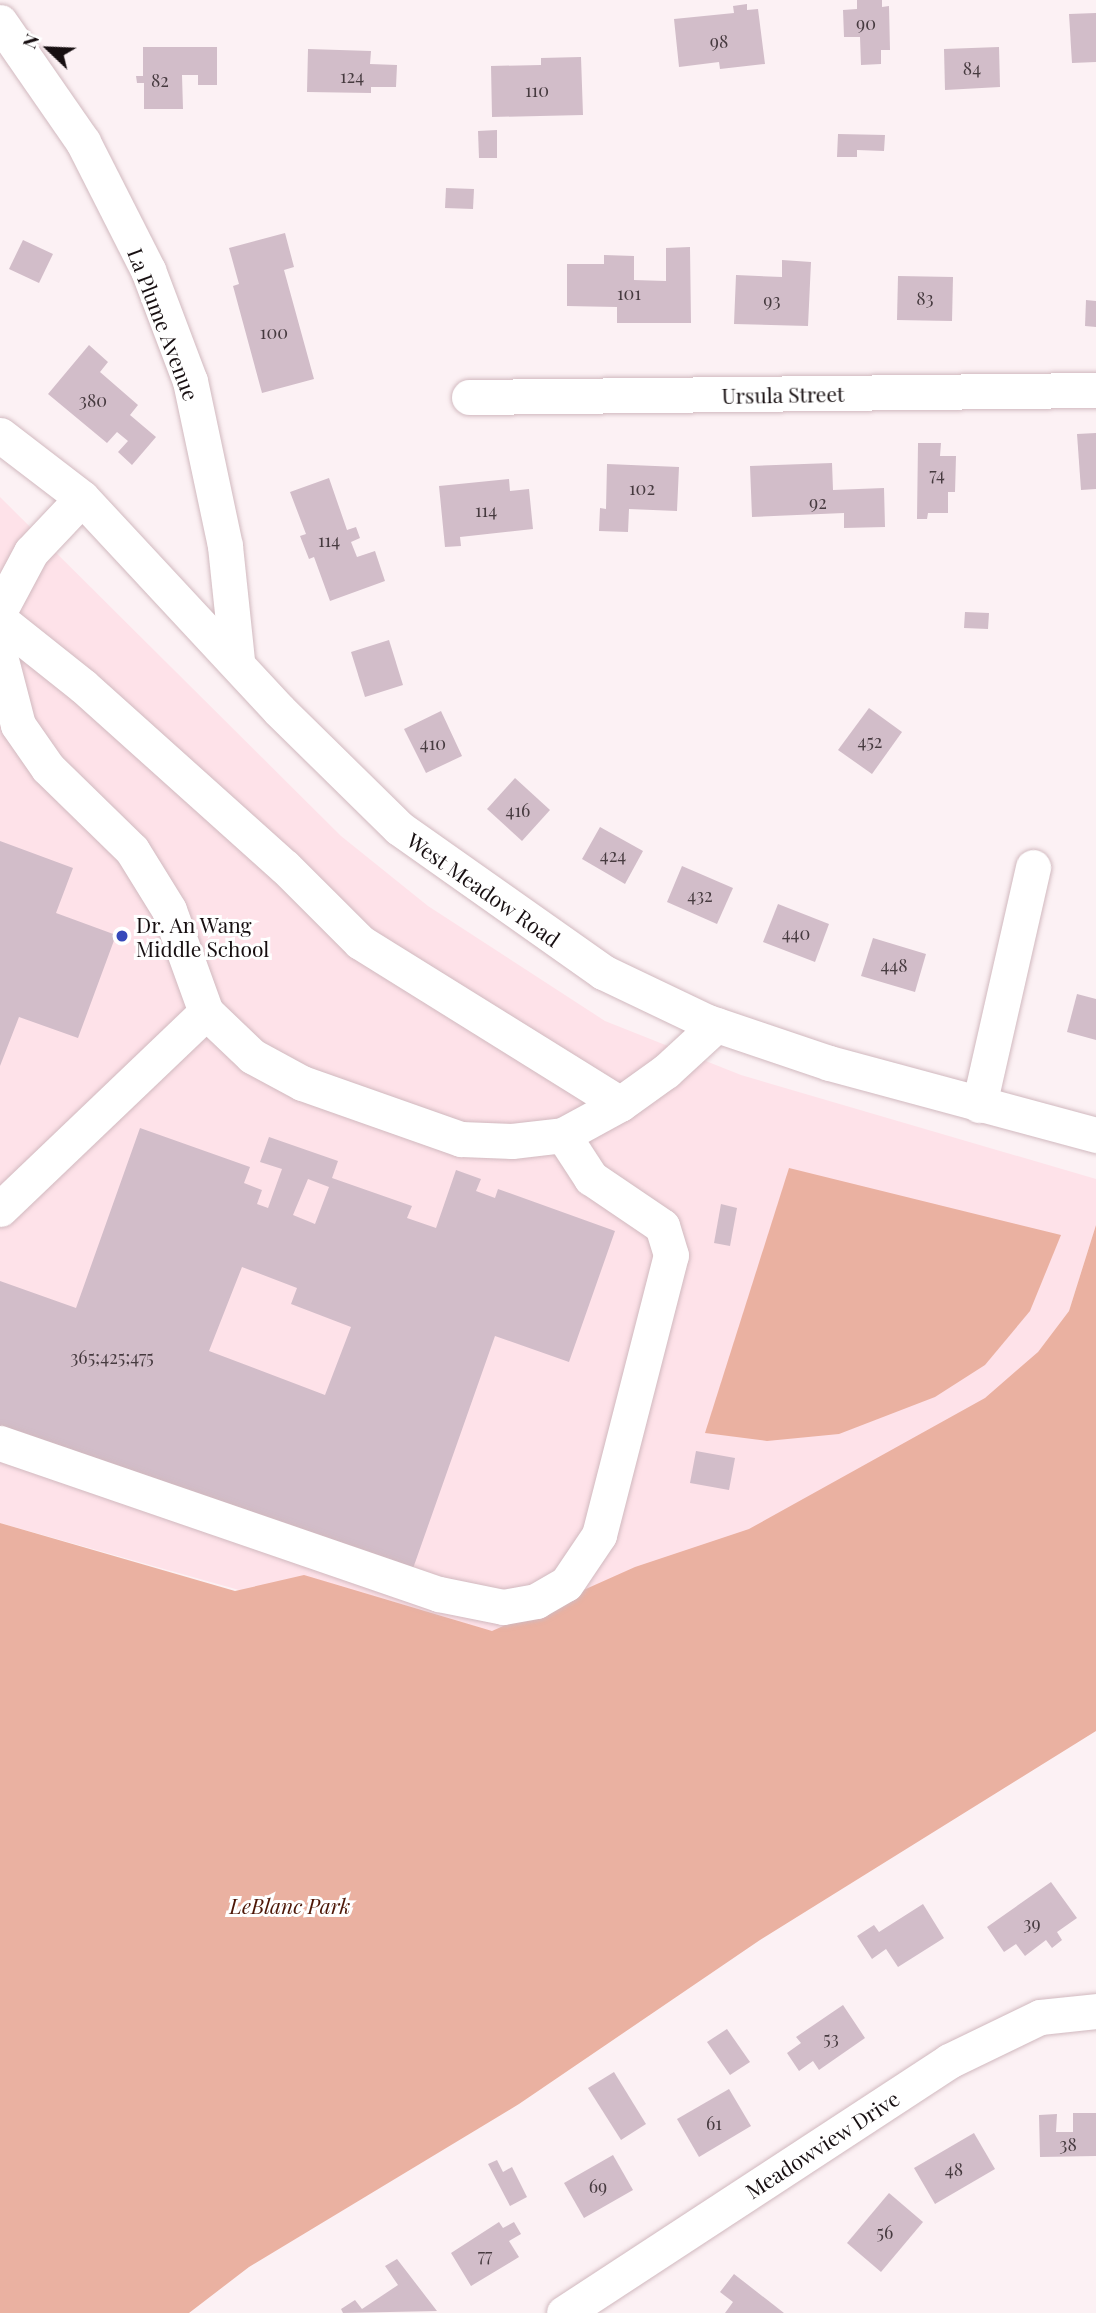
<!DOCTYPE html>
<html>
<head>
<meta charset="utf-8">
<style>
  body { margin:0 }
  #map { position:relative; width:1096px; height:2313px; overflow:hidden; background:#fcf1f4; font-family:"Playfair Display",serif }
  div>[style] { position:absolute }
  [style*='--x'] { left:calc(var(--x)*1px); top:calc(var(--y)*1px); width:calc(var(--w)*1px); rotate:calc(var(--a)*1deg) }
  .built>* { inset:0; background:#fee2e9 }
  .green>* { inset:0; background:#eab1a1 }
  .building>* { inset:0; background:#d2bdc9 }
  .roads { filter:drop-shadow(0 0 2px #d1b9bf) drop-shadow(0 0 2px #d1b9bf) }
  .minor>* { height:35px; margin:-17.5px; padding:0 17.5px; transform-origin:17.5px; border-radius:17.5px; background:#fff }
  .dots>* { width:19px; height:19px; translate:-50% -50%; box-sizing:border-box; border:4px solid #fff; border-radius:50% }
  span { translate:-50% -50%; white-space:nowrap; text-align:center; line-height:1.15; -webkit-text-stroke:6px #fff; paint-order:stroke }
  .number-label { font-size:18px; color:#463a3f }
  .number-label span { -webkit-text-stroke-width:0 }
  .street-label { font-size:21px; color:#170f11 }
  .poi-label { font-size:21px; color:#170f11 }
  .left { translate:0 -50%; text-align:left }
  .park-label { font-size:21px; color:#4d1707; font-style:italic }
  .north { position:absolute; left:14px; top:14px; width:70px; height:70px; -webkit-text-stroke:5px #fff; paint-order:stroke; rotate:293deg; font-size:19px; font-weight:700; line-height:28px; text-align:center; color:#170f11 }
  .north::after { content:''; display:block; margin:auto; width:24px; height:32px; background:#170f11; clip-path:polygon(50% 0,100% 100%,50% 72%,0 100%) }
</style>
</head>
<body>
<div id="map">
  <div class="built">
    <i style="clip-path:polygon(0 497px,341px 836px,428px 906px,605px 1021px,741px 1075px,1096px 1179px,1096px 1225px,1069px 1311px,943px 1478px,475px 1656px,0 1523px)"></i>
  </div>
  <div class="green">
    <i style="clip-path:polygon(789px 1168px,1061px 1235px,1030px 1311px,985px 1365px,935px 1397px,839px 1434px,767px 1441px,705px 1433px)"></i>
    <i style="clip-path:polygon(1096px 1225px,1096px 1731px,760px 1940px,519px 2104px,249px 2267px,189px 2313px,0 2313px,0 1523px,235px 1591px,304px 1575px,492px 1631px,635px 1567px,749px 1529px,985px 1398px,1038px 1352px,1069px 1311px)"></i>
  </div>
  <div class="building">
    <i style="clip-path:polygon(857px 0,882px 0,882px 7px,889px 6px,890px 50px,881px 50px,881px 64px,861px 65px,860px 37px,844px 37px,843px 10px,857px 9px)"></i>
    <i style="clip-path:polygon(747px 4px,747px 10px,758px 9px,765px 64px,720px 69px,719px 62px,679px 67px,674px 19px,734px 13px,733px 6px)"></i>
    <i style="clip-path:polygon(1096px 13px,1096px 62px,1072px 63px,1069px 14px)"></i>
    <i style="clip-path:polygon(143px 47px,217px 47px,217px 85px,198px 85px,198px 75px,182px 75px,183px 109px,144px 109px,144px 83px,137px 83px,136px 76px,143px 76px)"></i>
    <i style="clip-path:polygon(999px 47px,1000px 87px,945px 90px,944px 49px)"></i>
    <i style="clip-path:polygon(308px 49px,371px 51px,370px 64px,397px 65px,396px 87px,371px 87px,371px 93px,307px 92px)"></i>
    <i style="clip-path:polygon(581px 57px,583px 115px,492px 117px,491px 66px,541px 65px,541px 58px)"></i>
    <i style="clip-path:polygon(497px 130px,497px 158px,479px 158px,478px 131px)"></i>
    <i style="clip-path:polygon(838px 134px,885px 135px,884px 151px,857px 150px,857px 157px,837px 157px)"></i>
    <i style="clip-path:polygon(446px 188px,474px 189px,473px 209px,445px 208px)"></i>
    <i style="clip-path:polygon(285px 233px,294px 267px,284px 270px,314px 379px,262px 393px,233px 286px,239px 284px,229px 248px)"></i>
    <i style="clip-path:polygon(23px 240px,53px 254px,39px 283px,9px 269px)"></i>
    <i style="clip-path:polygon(690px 247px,691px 323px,617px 323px,617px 307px,567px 306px,567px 264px,604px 264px,604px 255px,634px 256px,634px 280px,666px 281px,666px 248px)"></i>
    <i style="clip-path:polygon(782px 260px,811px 262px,808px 326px,734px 324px,736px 275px,782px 277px)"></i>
    <i style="clip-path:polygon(898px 276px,953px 277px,952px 321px,897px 320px)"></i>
    <i style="clip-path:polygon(1086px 300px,1096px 301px,1096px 327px,1085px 326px)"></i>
    <i style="clip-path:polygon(89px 345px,108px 362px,100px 372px,138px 405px,130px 415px,156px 437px,132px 465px,118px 452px,128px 441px,117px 432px,107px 443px,48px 394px)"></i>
    <i style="clip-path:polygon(1096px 433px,1096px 489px,1081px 490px,1077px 434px)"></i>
    <i style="clip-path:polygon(918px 443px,941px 443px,940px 456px,956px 456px,955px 492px,948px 492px,948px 513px,928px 513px,927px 519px,917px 519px)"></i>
    <i style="clip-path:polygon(832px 463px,833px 490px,884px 488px,885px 527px,844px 528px,844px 513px,752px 517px,750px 466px)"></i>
    <i style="clip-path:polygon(607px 464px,679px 467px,677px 511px,629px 509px,628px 532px,599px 531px,600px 508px,606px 509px)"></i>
    <i style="clip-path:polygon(329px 478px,347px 530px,356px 527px,360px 538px,351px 542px,357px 557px,375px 551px,385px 581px,330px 601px,314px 557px,309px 559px,300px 536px,306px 534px,290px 492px)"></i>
    <i style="clip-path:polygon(509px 479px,510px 491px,529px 489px,533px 529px,460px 537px,461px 546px,445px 547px,439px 486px)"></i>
    <i style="clip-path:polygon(965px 612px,989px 613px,988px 629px,964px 628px)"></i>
    <i style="clip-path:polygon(389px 640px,403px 685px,365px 697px,351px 652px)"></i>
    <i style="clip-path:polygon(869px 708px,902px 732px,872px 774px,838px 750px)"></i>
    <i style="clip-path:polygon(441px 711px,462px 756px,426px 773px,404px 729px)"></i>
    <i style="clip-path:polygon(515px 778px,550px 810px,522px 841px,487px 809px)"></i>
    <i style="clip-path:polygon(600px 827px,643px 851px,625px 884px,582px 859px)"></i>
    <i style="clip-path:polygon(0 841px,73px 868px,56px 913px,116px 935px,78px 1038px,19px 1017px,0 1066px)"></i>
    <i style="clip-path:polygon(682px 866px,733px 888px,717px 924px,667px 902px)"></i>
    <i style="clip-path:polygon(778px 904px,829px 924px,815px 962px,763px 942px)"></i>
    <i style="clip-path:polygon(873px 938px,926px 954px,915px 992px,861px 976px)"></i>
    <i style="clip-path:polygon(1077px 994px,1096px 999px,1096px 1040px,1067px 1032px)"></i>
    <i style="clip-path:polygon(evenodd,140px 1128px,250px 1167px,244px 1183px,262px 1190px,257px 1204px,268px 1208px,282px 1169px,260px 1162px,269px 1137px,338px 1161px,332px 1178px,412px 1206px,407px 1218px,436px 1228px,456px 1170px,481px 1179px,476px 1191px,495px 1198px,498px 1189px,615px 1231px,569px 1362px,495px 1336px,410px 1577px,0 1426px,0 1281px,76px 1308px,140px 1128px,308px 1179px,329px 1187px,315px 1224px,293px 1215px,308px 1179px,140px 1128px,242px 1267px,297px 1288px,291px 1304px,351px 1327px,325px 1395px,209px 1351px,242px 1267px)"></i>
    <i style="clip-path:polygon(721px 1204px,737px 1208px,730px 1246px,714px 1243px)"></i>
    <i style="clip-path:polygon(696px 1451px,735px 1458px,729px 1490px,690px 1483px)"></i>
    <i style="clip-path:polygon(1051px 1882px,1077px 1918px,1057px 1932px,1062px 1940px,1052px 1948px,1046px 1940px,1025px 1956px,1016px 1944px,1004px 1952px,987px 1927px)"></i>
    <i style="clip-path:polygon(923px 1904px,944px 1938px,898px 1967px,886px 1949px,872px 1959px,857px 1936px,874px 1925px,879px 1932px)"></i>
    <i style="clip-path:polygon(843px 2005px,865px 2038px,819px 2070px,813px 2061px,799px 2071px,787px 2053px,801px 2043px,796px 2037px)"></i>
    <i style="clip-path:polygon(727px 2029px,750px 2062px,730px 2075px,707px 2042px)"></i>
    <i style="clip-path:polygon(614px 2072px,646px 2124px,621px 2140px,588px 2088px)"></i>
    <i style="clip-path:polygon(729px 2089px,751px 2126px,699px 2157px,677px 2119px)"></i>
    <i style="clip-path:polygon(1073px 2113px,1096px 2113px,1096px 2156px,1040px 2157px,1039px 2115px,1057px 2114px,1056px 2132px,1073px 2132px)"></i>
    <i style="clip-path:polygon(974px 2133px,995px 2169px,935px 2204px,914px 2168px)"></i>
    <i style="clip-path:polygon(613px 2155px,633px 2190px,584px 2218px,564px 2183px)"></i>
    <i style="clip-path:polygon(497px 2160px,503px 2172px,512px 2167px,527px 2197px,510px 2206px,488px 2164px)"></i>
    <i style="clip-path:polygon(889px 2193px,923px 2222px,881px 2272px,847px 2243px)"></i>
    <i style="clip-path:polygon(499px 2222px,503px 2228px,514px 2222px,521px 2234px,509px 2241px,519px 2257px,471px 2286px,451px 2253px)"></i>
    <i style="clip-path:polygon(397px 2259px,437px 2311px,343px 2313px,341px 2309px,355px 2300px,362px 2309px,398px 2285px,385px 2266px)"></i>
    <i style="clip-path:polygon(734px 2274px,784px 2313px,725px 2313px,733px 2302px,720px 2292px)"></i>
  </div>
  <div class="roads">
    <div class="minor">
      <i style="--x:0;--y:22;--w:146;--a:55.3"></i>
      <i style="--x:83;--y:142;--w:144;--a:63.1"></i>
      <i style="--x:148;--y:270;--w:119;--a:69.3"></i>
      <i style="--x:190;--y:381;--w:169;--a:78"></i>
      <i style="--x:225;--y:546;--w:115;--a:84"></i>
      <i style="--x:469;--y:397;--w:627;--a:-0.64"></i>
      <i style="--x:0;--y:435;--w:103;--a:37.5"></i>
      <i style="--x:82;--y:498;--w:289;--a:47.1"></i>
      <i style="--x:279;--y:710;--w:168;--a:44.5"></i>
      <i style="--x:399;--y:828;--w:250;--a:35.2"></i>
      <i style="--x:603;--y:972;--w:116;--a:25.5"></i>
      <i style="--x:708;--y:1022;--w:128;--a:18.7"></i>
      <i style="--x:829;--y:1063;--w:277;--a:15.1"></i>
      <i style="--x:0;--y:610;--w:66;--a:-61.9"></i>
      <i style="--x:31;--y:552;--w:74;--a:-46.6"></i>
      <i style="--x:0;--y:620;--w:106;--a:38.5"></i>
      <i style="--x:83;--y:686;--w:271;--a:41.9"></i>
      <i style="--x:285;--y:867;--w:106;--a:45"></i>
      <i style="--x:360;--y:942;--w:306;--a:31.9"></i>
      <i style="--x:0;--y:656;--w:71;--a:75.4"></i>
      <i style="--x:18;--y:725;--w:52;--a:55.1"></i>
      <i style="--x:48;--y:768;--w:117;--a:44.3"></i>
      <i style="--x:132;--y:850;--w:70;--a:58.3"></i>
      <i style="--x:169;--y:910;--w:109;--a:70.1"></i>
      <i style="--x:206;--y:1012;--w:64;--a:43.7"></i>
      <i style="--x:252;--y:1056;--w:57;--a:28.4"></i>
      <i style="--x:302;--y:1083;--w:169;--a:19.4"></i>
      <i style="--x:461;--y:1139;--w:51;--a:2.2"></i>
      <i style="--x:512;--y:1141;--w:51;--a:-6.7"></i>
      <i style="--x:563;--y:1135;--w:65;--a:-28.5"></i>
      <i style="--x:620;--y:1104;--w:57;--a:-35.7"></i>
      <i style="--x:666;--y:1071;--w:68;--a:-42.6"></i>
      <i style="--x:979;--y:1105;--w:244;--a:-77.2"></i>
      <i style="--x:0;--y:1209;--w:285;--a:-43.7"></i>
      <i style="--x:0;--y:1443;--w:464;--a:19"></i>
      <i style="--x:439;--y:1594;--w:65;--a:11.5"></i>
      <i style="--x:503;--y:1607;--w:34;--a:-10"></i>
      <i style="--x:536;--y:1601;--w:34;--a:-30"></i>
      <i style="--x:566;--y:1584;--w:59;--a:-56"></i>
      <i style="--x:599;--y:1535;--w:289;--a:-75.6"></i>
      <i style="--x:671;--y:1255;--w:30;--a:-107"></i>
      <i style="--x:662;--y:1226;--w:86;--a:-145.9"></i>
      <i style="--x:591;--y:1178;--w:51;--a:-123.1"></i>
      <i style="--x:564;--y:2313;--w:460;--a:-33.2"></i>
      <i style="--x:949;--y:2061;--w:101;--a:-25.8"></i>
      <i style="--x:1040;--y:2017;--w:56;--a:-6.1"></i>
    </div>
  </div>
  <div class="dots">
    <i style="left:122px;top:936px;background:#3648ba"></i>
  </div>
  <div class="number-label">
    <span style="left:866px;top:23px">90</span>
    <span style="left:719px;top:41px">98</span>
    <span style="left:972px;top:68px">84</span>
    <span style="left:352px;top:76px">124</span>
    <span style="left:160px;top:80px">82</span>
    <span style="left:537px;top:90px">110</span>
    <span style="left:629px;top:293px">101</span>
    <span style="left:925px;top:298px">83</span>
    <span style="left:772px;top:300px">93</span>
    <span style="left:274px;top:332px">100</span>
    <span style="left:93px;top:400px">380</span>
    <span style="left:937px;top:474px">74</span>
    <span style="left:642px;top:488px">102</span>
    <span style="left:818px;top:502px">92</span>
    <span style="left:486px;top:510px">114</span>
    <span style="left:329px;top:540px">114</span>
    <span style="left:870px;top:741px">452</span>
    <span style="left:433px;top:743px">410</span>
    <span style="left:518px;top:810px">416</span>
    <span style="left:613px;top:855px">424</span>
    <span style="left:700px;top:895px">432</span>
    <span style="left:796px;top:933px">440</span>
    <span style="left:894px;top:965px">448</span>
    <span style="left:112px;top:1357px">365;425;475</span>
    <span style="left:1032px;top:1923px">39</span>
    <span style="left:831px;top:2038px">53</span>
    <span style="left:714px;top:2123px">61</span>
    <span style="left:1068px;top:2144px">38</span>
    <span style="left:954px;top:2169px">48</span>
    <span style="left:598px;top:2186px">69</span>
    <span style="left:885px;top:2232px">56</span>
    <span style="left:485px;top:2255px">77</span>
  </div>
  <div class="street-label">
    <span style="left:164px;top:324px;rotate:69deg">La Plume Avenue</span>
    <span style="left:783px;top:394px;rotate:-1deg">Ursula Street</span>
    <span style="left:484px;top:889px;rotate:35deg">West Meadow Road</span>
    <span style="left:822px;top:2144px;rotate:-33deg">Meadowview Drive</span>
  </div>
  <div class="poi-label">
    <span class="left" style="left:136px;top:936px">Dr. An Wang<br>Middle School</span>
  </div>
  <div class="park-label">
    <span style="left:290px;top:1905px">LeBlanc Park</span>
  </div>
  <div class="north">N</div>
</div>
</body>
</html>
